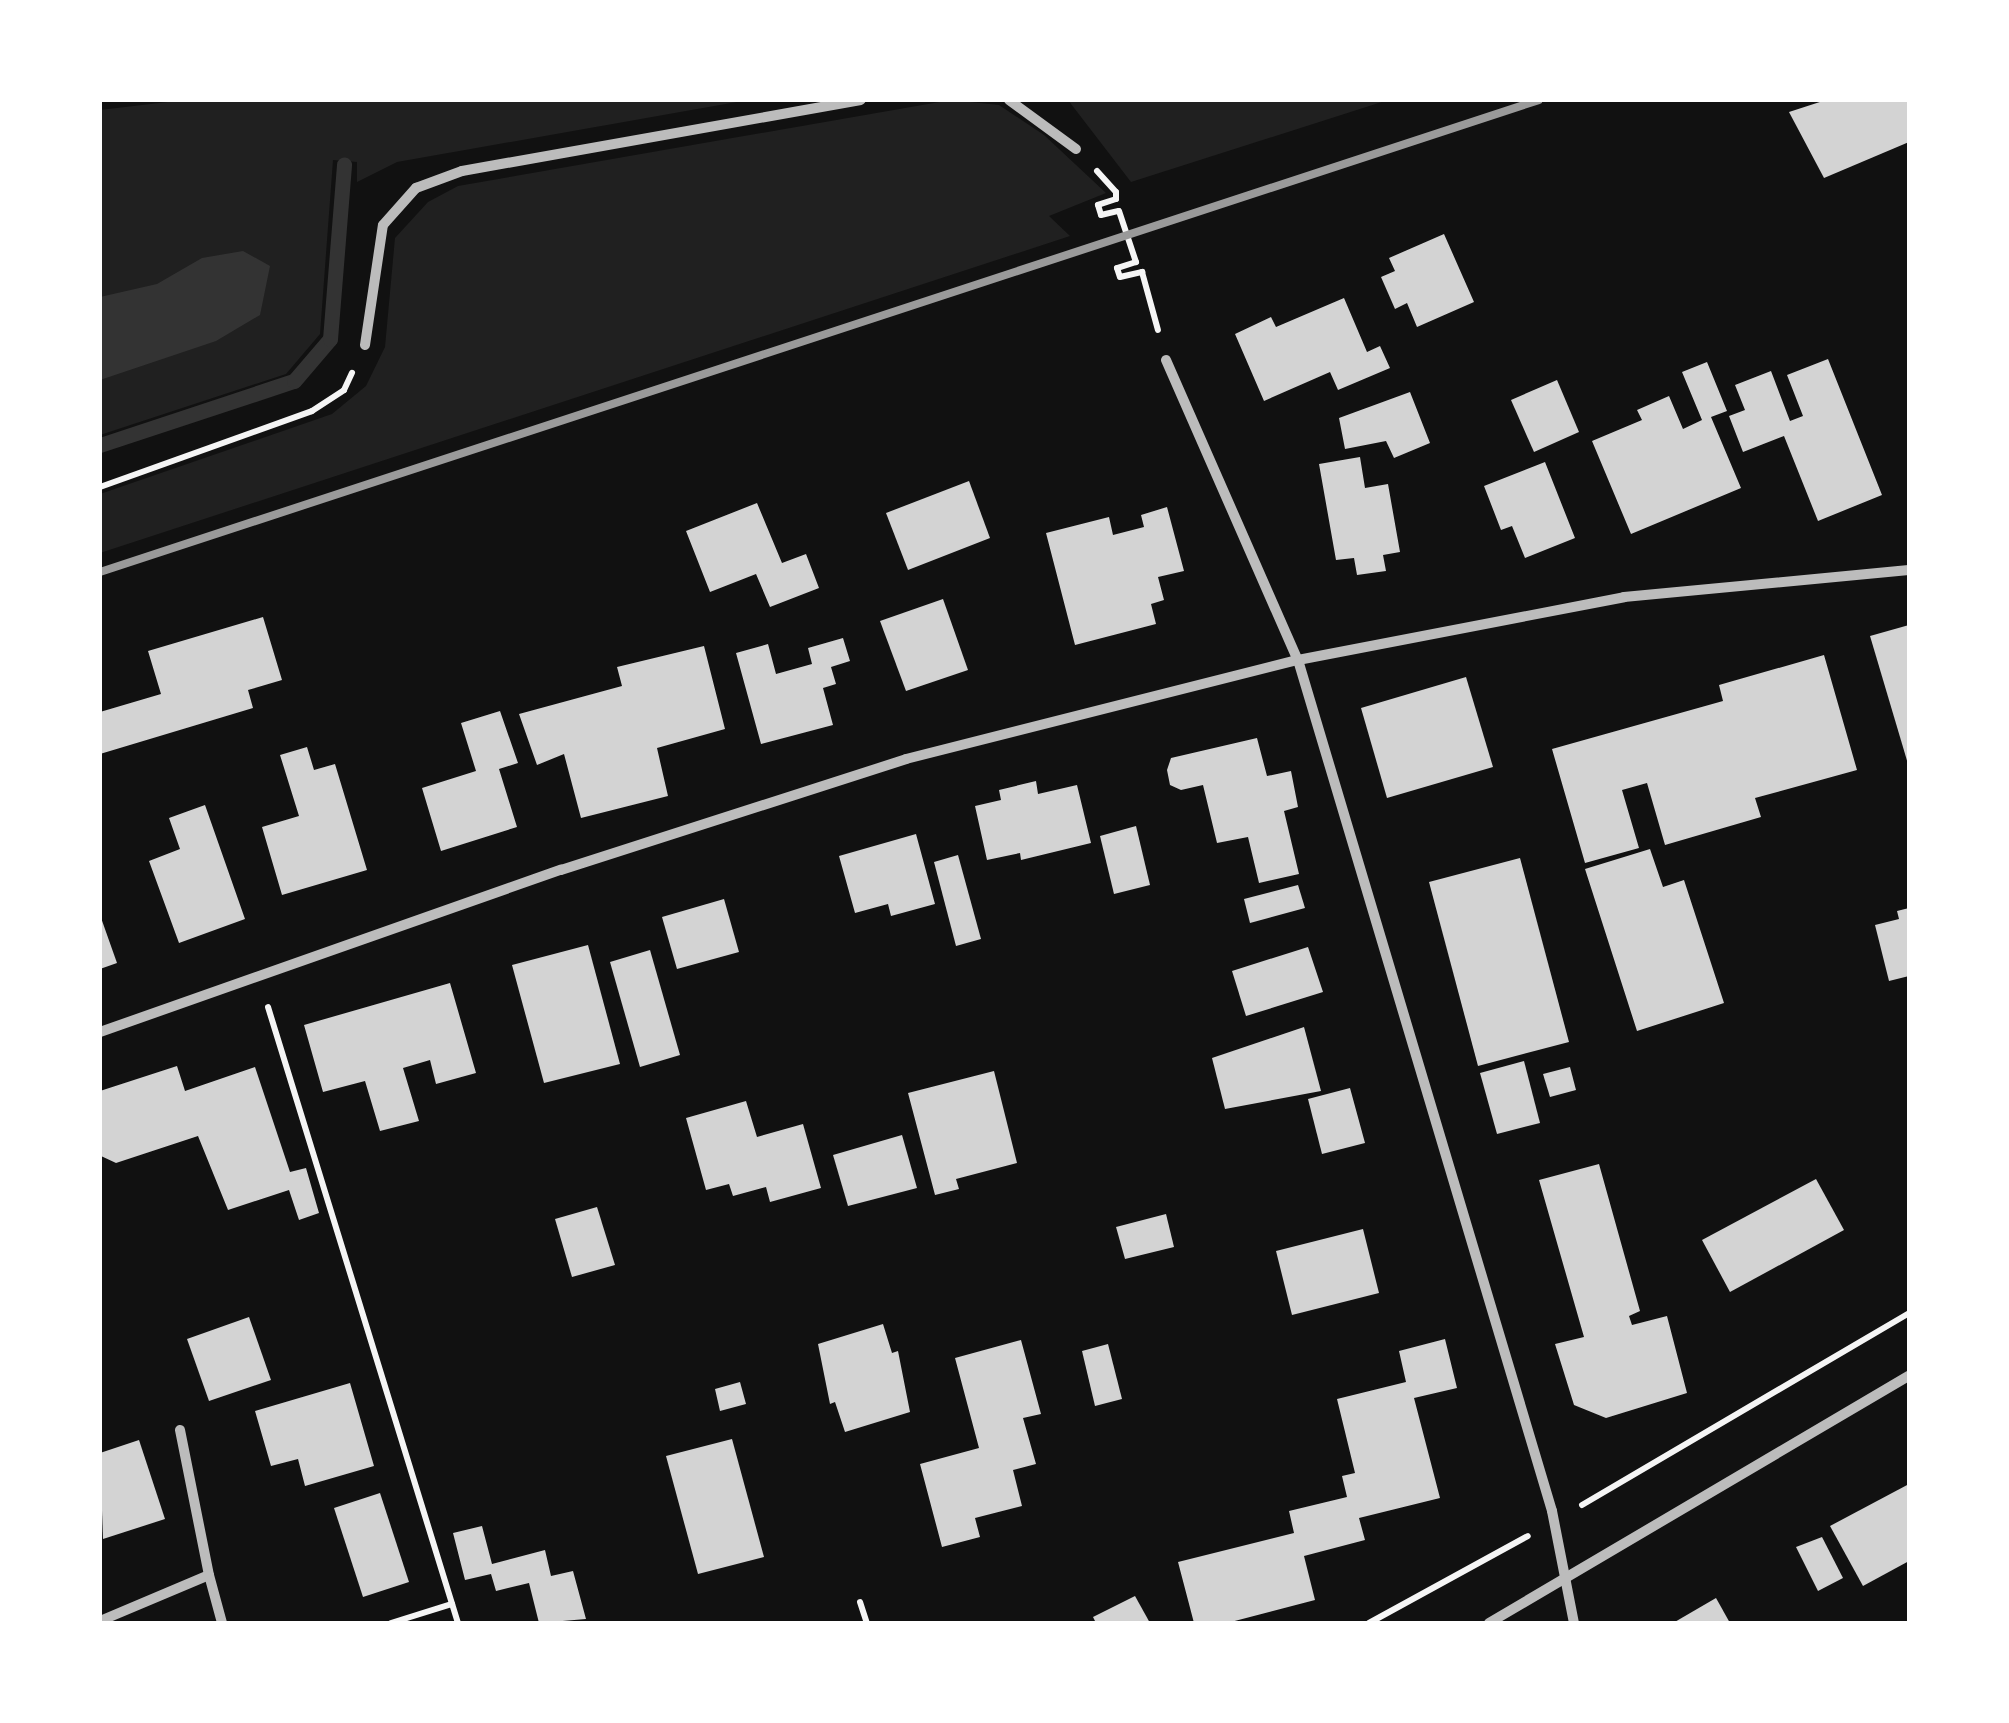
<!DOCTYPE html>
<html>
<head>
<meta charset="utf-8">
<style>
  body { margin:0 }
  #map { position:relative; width:2009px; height:1723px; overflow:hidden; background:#111; font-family:"PT Serif",serif }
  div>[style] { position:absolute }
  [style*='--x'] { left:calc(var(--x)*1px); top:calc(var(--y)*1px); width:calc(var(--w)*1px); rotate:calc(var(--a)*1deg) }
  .green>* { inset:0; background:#202020 }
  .water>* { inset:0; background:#333 }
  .stream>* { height:15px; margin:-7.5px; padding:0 7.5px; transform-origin:7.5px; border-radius:7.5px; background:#333 }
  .building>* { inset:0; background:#d3d3d3 }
  .path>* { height:6px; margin:-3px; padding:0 3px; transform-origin:3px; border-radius:3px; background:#f5f5f5 }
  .minor>* { height:10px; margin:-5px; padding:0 5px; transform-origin:5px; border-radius:5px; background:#bcbcbc }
  .rail>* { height:8px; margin:-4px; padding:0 4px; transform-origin:4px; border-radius:4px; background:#9a9a9a }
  span { translate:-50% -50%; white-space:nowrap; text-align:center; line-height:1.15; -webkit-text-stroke:10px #fff; paint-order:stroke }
  .frame { position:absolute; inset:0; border:102px solid #fff; pointer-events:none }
</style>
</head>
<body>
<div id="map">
  <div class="green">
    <i style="clip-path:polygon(185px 100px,748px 100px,397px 162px,357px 182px,357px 162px,333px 160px,320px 334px,286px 374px,100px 435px,100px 110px)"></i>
    <i style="clip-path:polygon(951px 100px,999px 105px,1044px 135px,1106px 193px,1049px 216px,1070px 236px,100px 553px,100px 494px,332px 414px,366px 386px,385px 347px,395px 238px,428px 202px,458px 186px)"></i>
    <i style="clip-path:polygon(1068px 100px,1388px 100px,1131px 182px)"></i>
  </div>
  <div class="water">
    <i style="clip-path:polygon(243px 251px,270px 266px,260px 315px,216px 341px,100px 380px,100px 297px,157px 284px,202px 258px)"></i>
  </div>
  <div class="stream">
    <i style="--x:100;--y:445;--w:204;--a:-18.3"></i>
    <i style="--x:294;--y:381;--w:55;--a:-49.4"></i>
    <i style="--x:330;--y:339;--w:175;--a:-85.4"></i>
  </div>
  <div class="building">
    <i style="clip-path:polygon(1826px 100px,1909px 100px,1909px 142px,1824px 178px,1789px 112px)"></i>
    <i style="clip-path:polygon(1444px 234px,1474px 302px,1417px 327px,1407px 303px,1395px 309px,1381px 277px,1395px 271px,1389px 258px)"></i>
    <i style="clip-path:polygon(1344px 298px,1367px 352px,1380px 346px,1390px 368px,1338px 390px,1330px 372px,1264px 401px,1235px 334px,1271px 317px,1276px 327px)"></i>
    <i style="clip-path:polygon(1828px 359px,1882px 495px,1818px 521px,1784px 436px,1743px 452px,1729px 416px,1745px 410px,1735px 385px,1771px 371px,1790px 421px,1803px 416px,1787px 375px)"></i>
    <i style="clip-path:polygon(1707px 362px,1727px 411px,1711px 417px,1741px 488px,1631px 534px,1592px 441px,1642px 420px,1637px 410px,1669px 396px,1683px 429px,1702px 420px,1682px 372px)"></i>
    <i style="clip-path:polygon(1557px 380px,1579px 432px,1534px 452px,1511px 400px)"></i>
    <i style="clip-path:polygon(1410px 392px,1430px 443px,1394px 458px,1386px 441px,1345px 449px,1339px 418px)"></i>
    <i style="clip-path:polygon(1360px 457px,1365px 488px,1388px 484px,1400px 552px,1383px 555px,1386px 571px,1357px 575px,1354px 558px,1336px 560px,1319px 464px)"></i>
    <i style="clip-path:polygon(1545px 462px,1575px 538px,1525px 558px,1512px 526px,1501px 530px,1484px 486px)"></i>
    <i style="clip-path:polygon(969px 481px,990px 538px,908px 570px,886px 513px)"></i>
    <i style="clip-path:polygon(757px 503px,782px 563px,806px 554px,819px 588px,770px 607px,756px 574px,710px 592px,686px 531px)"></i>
    <i style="clip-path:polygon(1167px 507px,1184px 571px,1158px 577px,1164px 600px,1151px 604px,1156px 624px,1075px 645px,1046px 533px,1109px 517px,1113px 535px,1144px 527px,1141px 515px)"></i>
    <i style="clip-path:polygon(943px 599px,968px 670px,906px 691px,880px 621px)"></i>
    <i style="clip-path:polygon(263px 617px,282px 680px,248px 690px,253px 708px,100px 754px,100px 712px,161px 694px,148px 651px)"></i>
    <i style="clip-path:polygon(1909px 625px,1909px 764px,1908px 764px,1870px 636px)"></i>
    <i style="clip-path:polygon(843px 638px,850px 661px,831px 667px,836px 684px,823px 688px,833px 725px,761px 744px,736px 653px,768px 644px,776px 674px,812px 664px,808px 648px)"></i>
    <i style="clip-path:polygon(704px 646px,725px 729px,657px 748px,668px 796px,581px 818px,564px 754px,537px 765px,519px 714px,622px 686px,617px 667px)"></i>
    <i style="clip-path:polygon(1824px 655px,1857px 770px,1755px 798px,1761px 817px,1665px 845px,1647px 783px,1622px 790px,1639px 848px,1585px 863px,1552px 749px,1723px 701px,1719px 685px)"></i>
    <i style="clip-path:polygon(1466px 677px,1493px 767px,1387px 798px,1361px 708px)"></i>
    <i style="clip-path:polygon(500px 711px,518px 763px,499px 769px,517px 827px,441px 851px,422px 788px,476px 771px,461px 723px)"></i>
    <i style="clip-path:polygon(1257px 738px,1267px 776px,1291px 771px,1298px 807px,1284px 811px,1299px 874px,1259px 883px,1248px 837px,1217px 843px,1203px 785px,1181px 790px,1170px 785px,1167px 770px,1171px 758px)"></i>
    <i style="clip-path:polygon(307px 747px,314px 770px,335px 764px,367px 870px,282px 895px,262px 827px,299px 816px,280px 755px)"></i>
    <i style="clip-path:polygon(1036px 781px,1038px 794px,1077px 785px,1091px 843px,1021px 860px,1020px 853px,987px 860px,975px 806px,1001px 800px,999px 790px)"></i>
    <i style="clip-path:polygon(205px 805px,245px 919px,179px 943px,149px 861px,180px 849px,169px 818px)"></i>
    <i style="clip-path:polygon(1136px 826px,1150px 885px,1114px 894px,1100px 836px)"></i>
    <i style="clip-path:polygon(916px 834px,935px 904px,891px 916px,888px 904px,855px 913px,839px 856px)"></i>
    <i style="clip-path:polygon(1650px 849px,1663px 887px,1684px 880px,1724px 1003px,1637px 1031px,1585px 869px)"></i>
    <i style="clip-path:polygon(958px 855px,981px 939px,956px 946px,934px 862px)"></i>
    <i style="clip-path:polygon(1520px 858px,1569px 1042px,1478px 1066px,1429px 882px)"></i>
    <i style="clip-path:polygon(1298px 885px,1305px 908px,1250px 923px,1244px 899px)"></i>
    <i style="clip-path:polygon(724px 899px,739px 952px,677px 969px,662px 917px)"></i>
    <i style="clip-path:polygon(1909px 908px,1909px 976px,1889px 981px,1875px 925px,1899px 919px,1897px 911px)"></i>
    <i style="clip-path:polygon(100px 915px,117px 963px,100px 969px)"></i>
    <i style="clip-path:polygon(588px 945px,620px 1064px,544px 1083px,512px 965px)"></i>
    <i style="clip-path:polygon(1308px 947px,1323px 992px,1246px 1016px,1232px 971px)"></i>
    <i style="clip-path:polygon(650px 950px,680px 1055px,640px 1067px,610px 962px)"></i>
    <i style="clip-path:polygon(450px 983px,476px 1073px,436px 1084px,430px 1060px,403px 1068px,419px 1121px,380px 1131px,365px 1081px,323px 1092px,304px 1025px)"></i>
    <i style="clip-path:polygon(1304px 1027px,1321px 1091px,1225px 1109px,1212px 1058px)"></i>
    <i style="clip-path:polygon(1524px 1061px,1540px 1123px,1497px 1134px,1480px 1073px)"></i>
    <i style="clip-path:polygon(177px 1066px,185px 1091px,255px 1067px,290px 1172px,306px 1168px,319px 1213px,299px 1220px,289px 1190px,228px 1210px,198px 1136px,116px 1163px,101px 1156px,100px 1091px)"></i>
    <i style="clip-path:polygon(1570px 1067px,1576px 1090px,1550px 1097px,1543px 1074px)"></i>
    <i style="clip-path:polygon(994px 1071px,1017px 1163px,956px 1179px,959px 1189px,935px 1195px,908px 1093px)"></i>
    <i style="clip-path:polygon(1350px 1088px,1365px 1143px,1322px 1154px,1308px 1099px)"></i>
    <i style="clip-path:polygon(746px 1101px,757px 1137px,803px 1124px,821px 1188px,770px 1202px,766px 1187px,733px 1196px,729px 1184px,706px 1190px,686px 1118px)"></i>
    <i style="clip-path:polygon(902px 1135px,917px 1188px,848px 1206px,833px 1155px)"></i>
    <i style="clip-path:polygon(1599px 1164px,1640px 1311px,1629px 1316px,1632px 1325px,1667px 1316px,1687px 1393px,1606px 1418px,1574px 1405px,1555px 1344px,1584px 1337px,1539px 1180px)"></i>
    <i style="clip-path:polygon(1816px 1179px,1844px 1230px,1730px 1292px,1702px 1240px)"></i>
    <i style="clip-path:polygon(597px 1207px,615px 1265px,572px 1277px,555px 1219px)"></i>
    <i style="clip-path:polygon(1166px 1214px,1174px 1247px,1125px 1259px,1116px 1227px)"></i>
    <i style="clip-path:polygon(1363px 1229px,1379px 1293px,1292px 1315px,1276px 1251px)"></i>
    <i style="clip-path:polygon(249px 1317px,271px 1380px,209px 1401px,187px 1339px)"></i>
    <i style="clip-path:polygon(883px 1324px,892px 1353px,898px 1351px,910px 1412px,845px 1432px,835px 1402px,830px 1404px,818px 1344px)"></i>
    <i style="clip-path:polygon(1445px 1339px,1457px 1388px,1414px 1398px,1440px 1498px,1359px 1518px,1365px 1540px,1304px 1556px,1315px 1600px,1227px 1623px,1194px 1623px,1178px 1562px,1294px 1533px,1289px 1511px,1347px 1497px,1342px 1476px,1355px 1473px,1337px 1399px,1406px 1382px,1399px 1351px)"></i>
    <i style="clip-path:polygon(1021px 1340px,1041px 1414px,1023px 1418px,1036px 1464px,1013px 1470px,1022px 1506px,975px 1518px,980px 1537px,942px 1547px,920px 1464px,979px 1448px,955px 1358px)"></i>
    <i style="clip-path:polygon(1108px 1344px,1122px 1399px,1095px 1406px,1082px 1351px)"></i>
    <i style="clip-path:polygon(740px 1382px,746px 1404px,720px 1411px,715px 1389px)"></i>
    <i style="clip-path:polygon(350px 1383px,374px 1466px,305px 1486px,298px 1459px,271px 1466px,255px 1411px)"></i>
    <i style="clip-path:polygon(732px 1439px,764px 1557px,698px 1574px,666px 1456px)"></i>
    <i style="clip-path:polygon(139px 1440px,165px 1519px,103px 1539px,100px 1453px)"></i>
    <i style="clip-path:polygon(1909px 1484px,1909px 1561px,1863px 1586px,1830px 1526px)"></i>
    <i style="clip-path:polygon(380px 1493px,409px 1582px,363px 1597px,334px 1508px)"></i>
    <i style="clip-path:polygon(482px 1526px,492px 1564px,545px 1550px,551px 1576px,573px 1571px,586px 1619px,539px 1623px,529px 1583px,496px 1591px,491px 1574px,465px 1580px,453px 1533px)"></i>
    <i style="clip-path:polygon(1822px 1537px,1843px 1578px,1818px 1591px,1796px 1547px)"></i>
    <i style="clip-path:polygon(1135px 1596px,1150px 1623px,1096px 1623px,1093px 1617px)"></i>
    <i style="clip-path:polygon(1716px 1598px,1730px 1623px,1673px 1623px)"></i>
  </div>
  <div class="path">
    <i style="--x:1097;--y:171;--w:28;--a:48"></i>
    <i style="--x:1116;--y:192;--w:7;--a:90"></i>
    <i style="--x:1116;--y:199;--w:19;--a:162"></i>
    <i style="--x:1098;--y:205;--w:10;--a:73"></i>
    <i style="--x:1101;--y:215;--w:18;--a:-13"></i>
    <i style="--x:1119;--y:211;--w:54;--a:71.6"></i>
    <i style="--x:1136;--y:262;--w:20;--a:162"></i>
    <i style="--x:1117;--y:268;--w:9;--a:72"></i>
    <i style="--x:1120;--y:277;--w:23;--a:-13"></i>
    <i style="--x:1142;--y:272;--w:60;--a:74.6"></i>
    <i style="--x:100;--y:487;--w:225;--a:-19.7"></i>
    <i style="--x:312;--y:411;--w:38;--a:-33"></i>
    <i style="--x:344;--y:390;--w:19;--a:-65"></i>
    <i style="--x:268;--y:1007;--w:645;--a:72.86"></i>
    <i style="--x:1582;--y:1505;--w:379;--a:-30.4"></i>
    <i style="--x:860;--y:1602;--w:22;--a:72"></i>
    <i style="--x:391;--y:1623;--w:64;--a:-17.3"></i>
    <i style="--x:1369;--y:1623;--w:181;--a:-28.7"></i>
  </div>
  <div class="minor">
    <i style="--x:1009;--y:100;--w:83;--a:36.2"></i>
    <i style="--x:365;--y:345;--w:121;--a:-81.5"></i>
    <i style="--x:383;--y:225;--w:50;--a:-48.3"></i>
    <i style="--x:416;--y:188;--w:49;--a:-20.3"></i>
    <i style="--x:462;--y:171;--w:405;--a:-10.1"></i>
    <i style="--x:1166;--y:360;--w:328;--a:66.3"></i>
    <i style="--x:1298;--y:660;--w:888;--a:73.38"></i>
    <i style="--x:1552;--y:1511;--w:114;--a:78.9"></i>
    <i style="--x:100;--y:1032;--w:489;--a:-19.4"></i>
    <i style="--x:561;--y:870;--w:362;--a:-17.8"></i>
    <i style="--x:906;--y:759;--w:404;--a:-14.2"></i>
    <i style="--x:1298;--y:660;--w:332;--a:-10.9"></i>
    <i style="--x:1624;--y:597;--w:286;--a:-5.4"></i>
    <i style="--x:180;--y:1430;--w:148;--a:78.7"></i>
    <i style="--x:100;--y:1621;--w:118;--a:-22.9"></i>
    <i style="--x:209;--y:1575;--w:50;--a:74.8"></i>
    <i style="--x:1489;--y:1623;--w:487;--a:-30.5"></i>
  </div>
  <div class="rail">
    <i style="--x:100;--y:572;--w:1514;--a:-18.16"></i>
  </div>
  <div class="frame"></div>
</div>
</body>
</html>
